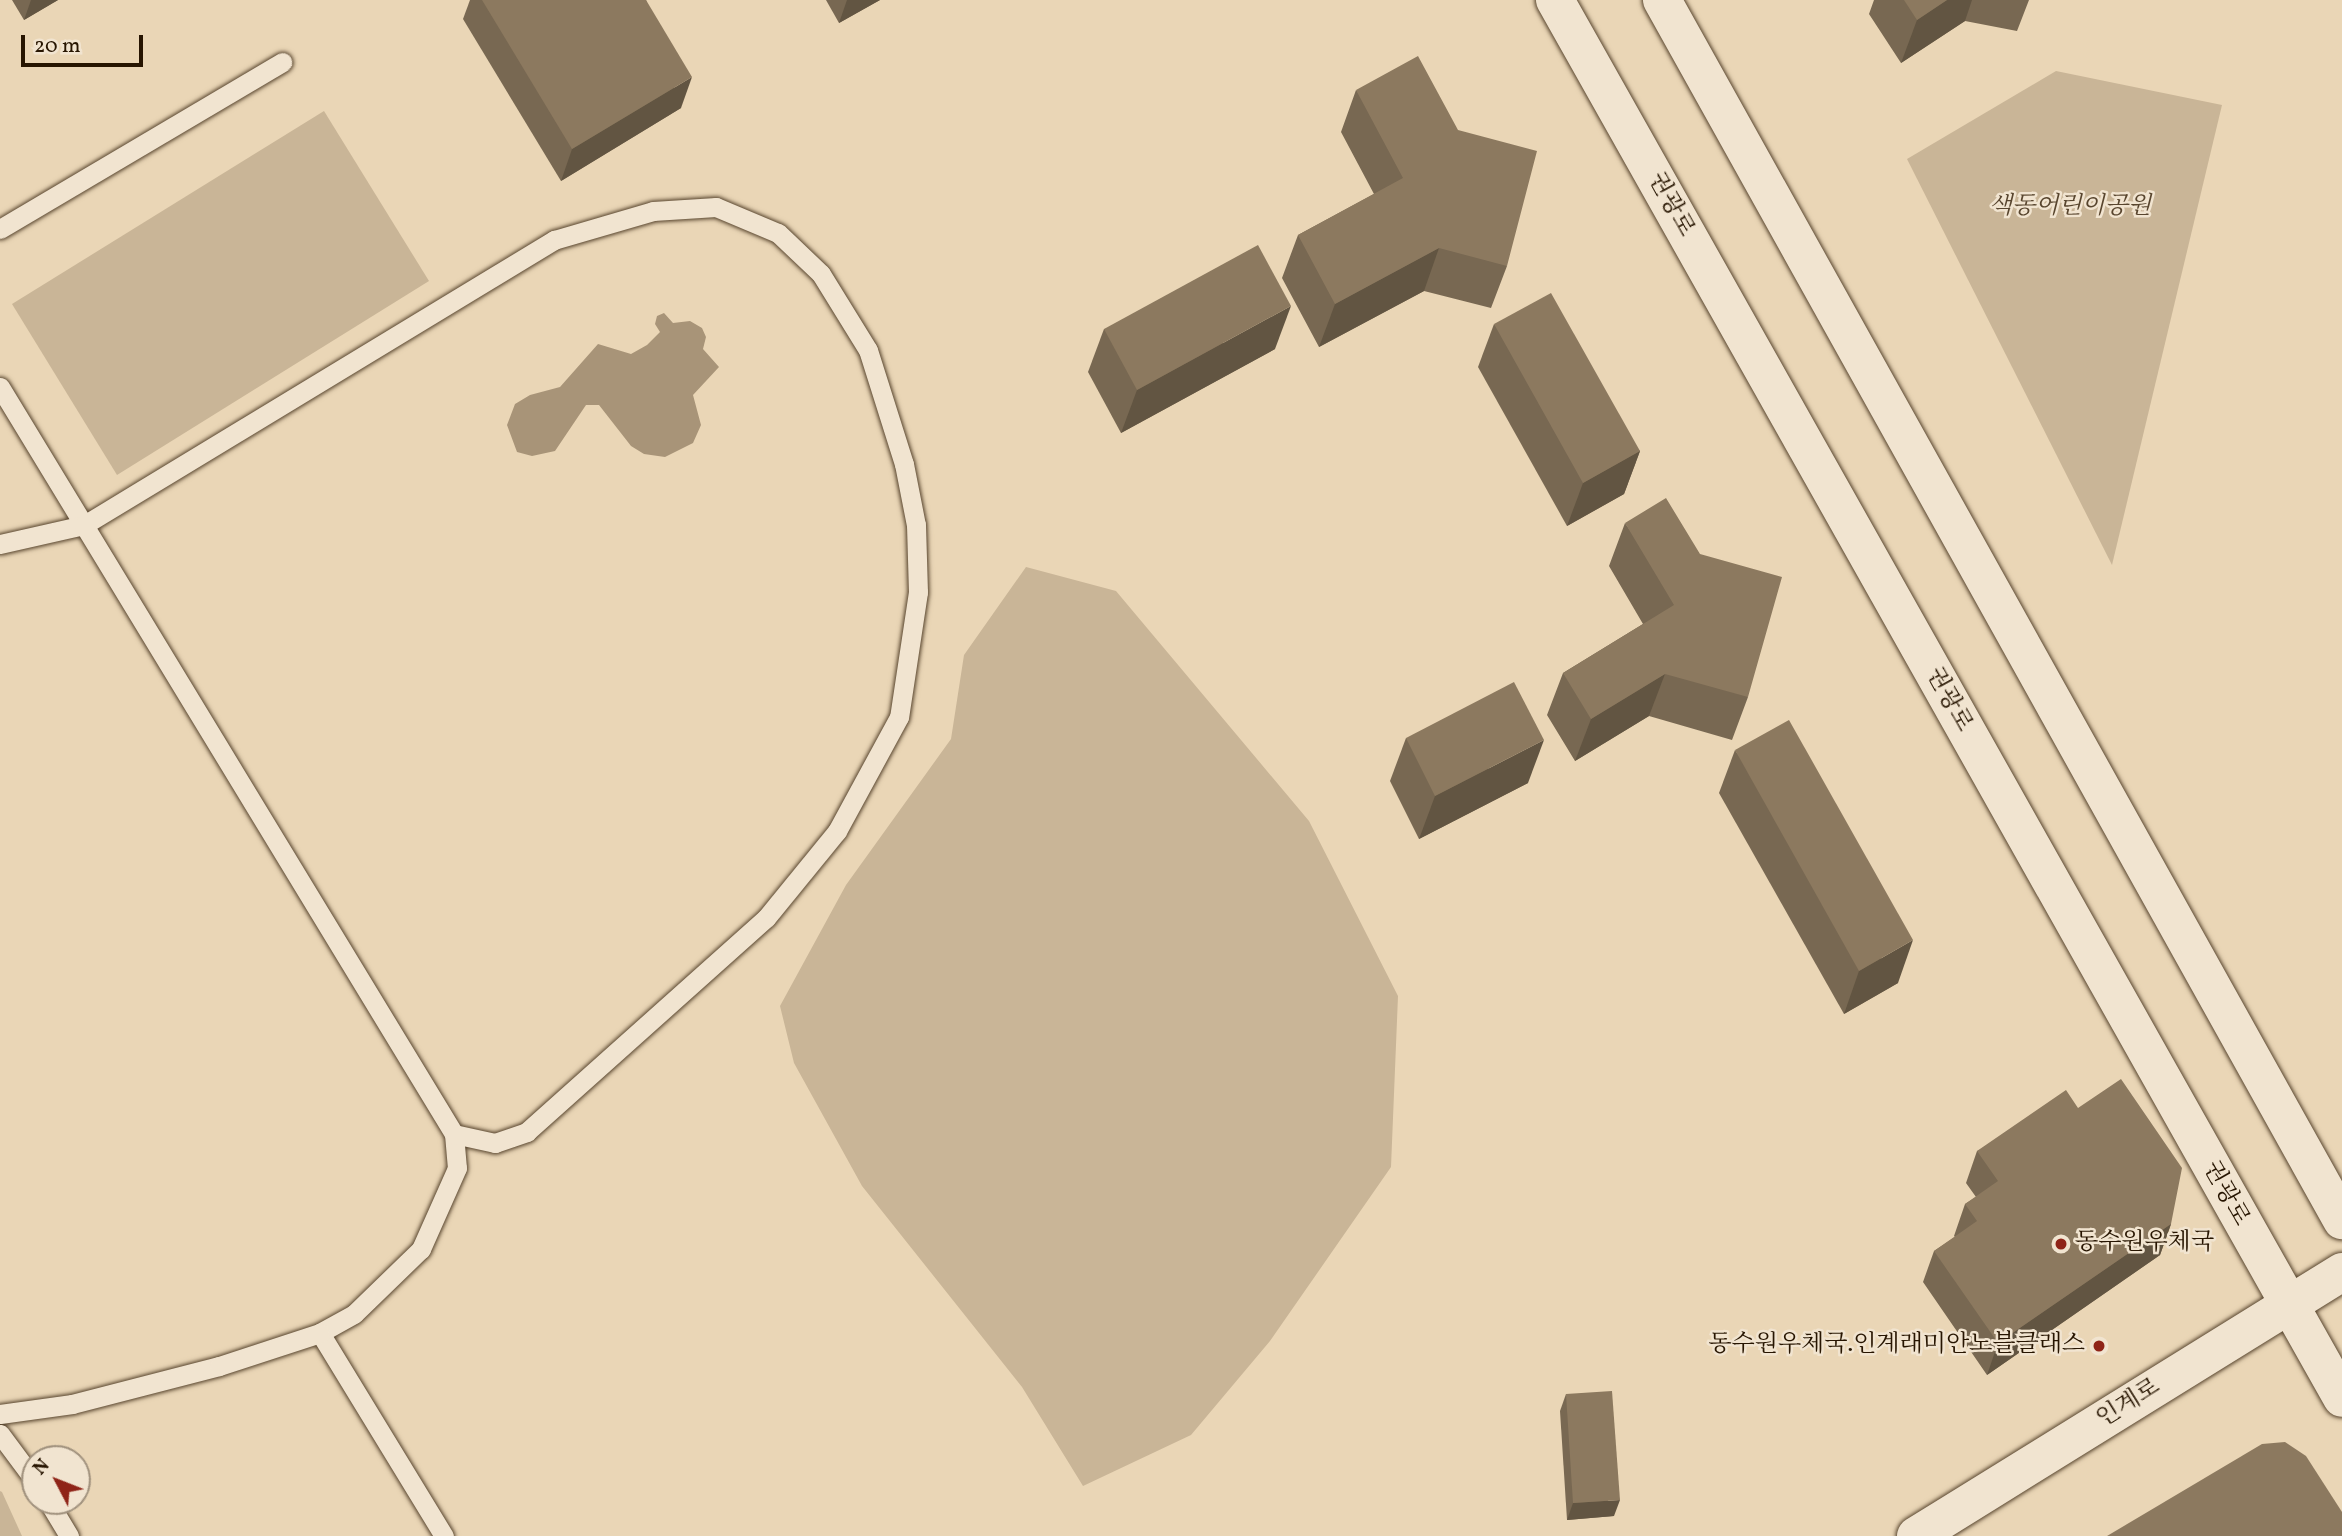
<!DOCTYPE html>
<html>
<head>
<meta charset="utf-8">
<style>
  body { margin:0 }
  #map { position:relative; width:2342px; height:1536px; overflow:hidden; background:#ead6b6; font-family:Vollkorn,"Noto Serif KR",serif }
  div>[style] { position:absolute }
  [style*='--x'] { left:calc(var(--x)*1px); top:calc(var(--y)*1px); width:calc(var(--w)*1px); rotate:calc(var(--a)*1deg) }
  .green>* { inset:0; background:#c9b597 }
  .water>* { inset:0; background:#a89478 }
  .roads { filter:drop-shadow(0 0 2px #58452e) drop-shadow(0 0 2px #58452e) }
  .lane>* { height:19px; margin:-9.5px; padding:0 9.5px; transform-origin:9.5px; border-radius:9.5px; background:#f1e4d0 }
  .secondary>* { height:38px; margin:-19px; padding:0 19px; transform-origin:19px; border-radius:19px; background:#f1e4d0 }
  .wall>* { inset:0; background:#786852 }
  .shaded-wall>* { inset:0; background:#625542 }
  .building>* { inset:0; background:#8c795f }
  .dots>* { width:19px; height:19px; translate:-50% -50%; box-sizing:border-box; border:4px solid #f1e4d0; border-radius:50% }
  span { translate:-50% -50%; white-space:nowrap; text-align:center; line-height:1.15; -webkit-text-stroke:5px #f1e4d0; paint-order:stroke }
  .street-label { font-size:24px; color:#271501 }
  .park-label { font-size:24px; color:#58452e; font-style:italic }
  .poi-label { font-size:24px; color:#271501 }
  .left { translate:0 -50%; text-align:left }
  .right { translate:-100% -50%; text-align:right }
  .north { position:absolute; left:21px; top:1445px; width:70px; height:70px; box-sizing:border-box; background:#f1e4d0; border:2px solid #a0917d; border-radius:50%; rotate:312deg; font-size:19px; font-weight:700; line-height:28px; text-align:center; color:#271501 }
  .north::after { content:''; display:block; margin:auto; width:24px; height:32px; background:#8f2418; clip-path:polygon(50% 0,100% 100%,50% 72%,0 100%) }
  .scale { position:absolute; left:21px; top:35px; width:122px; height:32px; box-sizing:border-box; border:4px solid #271501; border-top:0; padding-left:9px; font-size:21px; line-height:24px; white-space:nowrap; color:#271501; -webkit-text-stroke:5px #f1e4d0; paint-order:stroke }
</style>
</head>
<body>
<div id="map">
  <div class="green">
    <i style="clip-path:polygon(2056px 71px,2222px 105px,2112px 565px,1907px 159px)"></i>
    <i style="clip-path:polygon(324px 111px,429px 281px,117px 475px,12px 304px)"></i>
    <i style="clip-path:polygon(1026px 567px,1116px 591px,1309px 821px,1398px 996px,1391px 1167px,1270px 1341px,1191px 1435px,1083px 1486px,1022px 1387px,862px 1186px,794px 1063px,780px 1006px,846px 885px,951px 739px,964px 655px)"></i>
    <i style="clip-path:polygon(0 1491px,2px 1492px,22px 1536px,0 1536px)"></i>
  </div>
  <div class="water">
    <i style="clip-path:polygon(664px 313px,673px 323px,690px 321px,702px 328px,706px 337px,703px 349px,719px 367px,693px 395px,701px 425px,693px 443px,665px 457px,644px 454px,631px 446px,599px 405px,586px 405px,555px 451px,532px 456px,517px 452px,507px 425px,515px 404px,530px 395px,560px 387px,598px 344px,631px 354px,647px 345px,660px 332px,655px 324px,657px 316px)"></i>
  </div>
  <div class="roads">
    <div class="lane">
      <i style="--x:0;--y:229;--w:328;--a:-30.6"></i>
      <i style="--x:0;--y:387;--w:874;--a:58.71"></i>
      <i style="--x:454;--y:1134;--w:34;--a:85"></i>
      <i style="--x:457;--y:1168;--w:89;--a:114"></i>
      <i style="--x:421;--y:1249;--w:93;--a:135.9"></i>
      <i style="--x:354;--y:1314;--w:39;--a:151"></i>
      <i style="--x:320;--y:1333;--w:238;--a:58.6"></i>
      <i style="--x:0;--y:544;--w:86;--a:-12.7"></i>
      <i style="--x:84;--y:525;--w:550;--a:-31.23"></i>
      <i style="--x:554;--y:240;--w:103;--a:-16.3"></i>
      <i style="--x:653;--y:211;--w:63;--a:-3.6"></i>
      <i style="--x:716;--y:207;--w:67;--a:22.8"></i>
      <i style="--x:778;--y:233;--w:59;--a:43.6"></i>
      <i style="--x:821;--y:274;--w:89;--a:58.3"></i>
      <i style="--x:868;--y:350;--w:120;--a:72.5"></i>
      <i style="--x:904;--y:464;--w:62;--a:78.9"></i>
      <i style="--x:916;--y:525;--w:67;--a:88.3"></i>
      <i style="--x:918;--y:592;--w:126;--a:98.6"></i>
      <i style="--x:899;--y:717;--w:130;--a:118.5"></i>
      <i style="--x:837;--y:831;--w:112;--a:129.2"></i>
      <i style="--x:766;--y:918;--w:321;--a:138.2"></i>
      <i style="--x:527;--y:1132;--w:34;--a:161"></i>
      <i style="--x:495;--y:1143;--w:42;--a:-167.6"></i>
      <i style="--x:0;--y:1414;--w:73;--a:-7.9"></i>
      <i style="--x:72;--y:1404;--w:152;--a:-14.5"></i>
      <i style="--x:219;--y:1366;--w:106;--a:-18.1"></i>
      <i style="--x:0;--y:1434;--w:59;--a:53.3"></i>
      <i style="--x:48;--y:1501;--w:41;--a:59"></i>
    </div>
    <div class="secondary">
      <i style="--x:1555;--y:0;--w:1604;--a:60.62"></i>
      <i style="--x:1662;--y:0;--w:1397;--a:60.87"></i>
      <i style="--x:1916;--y:1536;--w:501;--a:-31.79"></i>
    </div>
  </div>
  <div class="wall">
    <i style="clip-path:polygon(12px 0,58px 0,24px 20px)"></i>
    <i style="clip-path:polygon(470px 0,646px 0,681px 108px,561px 181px,463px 19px)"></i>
    <i style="clip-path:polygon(826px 0,880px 0,839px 23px)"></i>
    <i style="clip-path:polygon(1874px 0,2029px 0,2017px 31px,1965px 21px,1901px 63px,1869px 14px)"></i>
    <i style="clip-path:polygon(1356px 90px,1507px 266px,1491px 308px,1424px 291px,1319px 347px,1282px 278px,1298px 235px,1374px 194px,1341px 132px)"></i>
    <i style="clip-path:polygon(1494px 324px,1640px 451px,1624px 494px,1567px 526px,1478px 367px)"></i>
    <i style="clip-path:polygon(1104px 329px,1275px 349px,1121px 433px,1088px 372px)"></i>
    <i style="clip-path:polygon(1625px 523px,1748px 697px,1732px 740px,1649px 716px,1575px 761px,1547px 715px,1563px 673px,1643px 624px,1609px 566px)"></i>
    <i style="clip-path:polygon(1406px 738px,1528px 783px,1419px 839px,1390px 781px)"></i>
    <i style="clip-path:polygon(1735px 750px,1898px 983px,1844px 1014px,1719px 793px)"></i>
    <i style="clip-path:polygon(2078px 1108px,2171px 1224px,2160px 1255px,1987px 1375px,1923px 1282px,1934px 1251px,1955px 1237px,1954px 1236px,1965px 1204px,1976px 1197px,1966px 1183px,1977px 1151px)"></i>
    <i style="clip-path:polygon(1566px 1394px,1614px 1516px,1567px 1520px,1560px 1411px)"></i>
  </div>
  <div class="shaded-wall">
    <i style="clip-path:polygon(31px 0,58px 0,24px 20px)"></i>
    <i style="clip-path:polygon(847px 0,880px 0,839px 23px)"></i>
    <i style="clip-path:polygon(1947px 0,1972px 0,1965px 21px,1901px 63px,1917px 20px)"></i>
    <i style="clip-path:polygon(692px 77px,681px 108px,561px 181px,572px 149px)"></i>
    <i style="clip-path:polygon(1439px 248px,1424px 291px,1319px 347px,1335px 304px)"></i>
    <i style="clip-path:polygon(1291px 306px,1275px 349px,1121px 433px,1137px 390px)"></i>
    <i style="clip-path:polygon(1640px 451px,1624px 494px,1567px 526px,1583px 483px)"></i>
    <i style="clip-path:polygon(1665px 674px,1649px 716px,1575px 761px,1591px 719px)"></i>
    <i style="clip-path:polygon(1544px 740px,1528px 783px,1419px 839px,1435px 796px)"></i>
    <i style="clip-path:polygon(1913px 940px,1898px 983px,1844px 1014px,1859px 971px)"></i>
    <i style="clip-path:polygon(2171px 1224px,2160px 1255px,1987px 1375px,1998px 1343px)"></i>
    <i style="clip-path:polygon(1620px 1500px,1614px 1516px,1567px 1520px,1573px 1503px)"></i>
  </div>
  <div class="building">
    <i style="clip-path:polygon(482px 0,646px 0,692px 77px,572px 149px)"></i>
    <i style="clip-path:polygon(1904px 0,1947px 0,1917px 20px)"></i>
    <i style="clip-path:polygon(1418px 56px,1458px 130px,1537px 151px,1507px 266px,1439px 248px,1335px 304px,1298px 235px,1403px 178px,1356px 90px)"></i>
    <i style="clip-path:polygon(1258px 245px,1291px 306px,1137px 390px,1104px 329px)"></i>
    <i style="clip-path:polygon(1551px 293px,1640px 451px,1583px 483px,1494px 324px)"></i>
    <i style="clip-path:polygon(1666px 498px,1700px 554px,1782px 577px,1748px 697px,1665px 674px,1591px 719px,1563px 673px,1674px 605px,1625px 523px)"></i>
    <i style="clip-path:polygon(1514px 682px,1544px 740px,1435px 796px,1406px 738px)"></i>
    <i style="clip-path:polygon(1789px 720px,1913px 940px,1859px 971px,1735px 750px)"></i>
    <i style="clip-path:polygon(2121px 1079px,2182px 1168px,2171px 1224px,1998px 1343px,1934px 1251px,1977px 1221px,1965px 1204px,1998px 1181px,1977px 1151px,2066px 1090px,2078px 1108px)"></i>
    <i style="clip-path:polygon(1612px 1391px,1620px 1500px,1573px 1503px,1566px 1394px)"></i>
    <i style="clip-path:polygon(2285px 1442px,2306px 1456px,2342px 1512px,2342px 1536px,2107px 1536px,2262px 1444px)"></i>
  </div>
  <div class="dots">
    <i style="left:2061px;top:1244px;background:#8f2418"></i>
    <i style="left:2099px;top:1346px;background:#8f2418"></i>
  </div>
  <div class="street-label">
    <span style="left:1670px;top:205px;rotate:61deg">권광로</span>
    <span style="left:1948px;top:700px;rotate:61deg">권광로</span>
    <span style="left:2225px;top:1194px;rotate:61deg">권광로</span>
    <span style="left:2129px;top:1404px;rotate:-32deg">인계로</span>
  </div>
  <div class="park-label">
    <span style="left:2070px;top:208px">색동어린이공원</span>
  </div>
  <div class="poi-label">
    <span class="left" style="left:2075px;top:1244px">동수원우체국</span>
    <span class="right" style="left:2085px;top:1346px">동수원우체국.인계래미안노블클래스</span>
  </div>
  <div class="north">N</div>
  <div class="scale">20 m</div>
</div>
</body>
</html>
